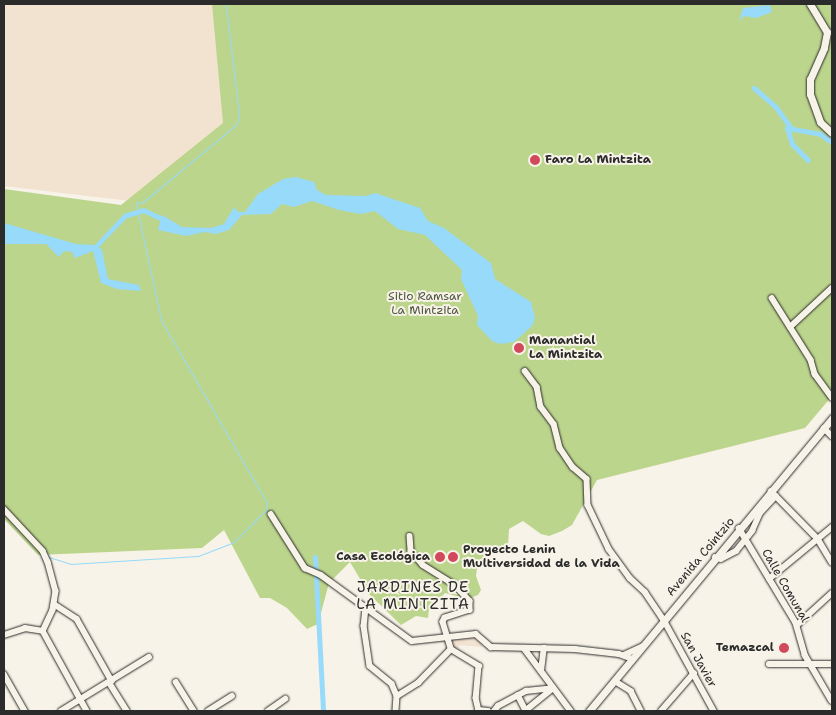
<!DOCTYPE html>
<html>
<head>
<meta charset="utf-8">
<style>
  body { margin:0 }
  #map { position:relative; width:836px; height:715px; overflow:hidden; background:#f7f3e8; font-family:"Shantell Sans",sans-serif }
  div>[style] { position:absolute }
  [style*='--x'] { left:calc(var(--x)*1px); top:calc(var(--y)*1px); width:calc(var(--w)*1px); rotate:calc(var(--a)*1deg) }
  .built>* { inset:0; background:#f2e2d0 }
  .green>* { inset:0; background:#bcd58c }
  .water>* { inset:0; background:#97daf9 }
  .stream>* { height:1px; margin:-0.5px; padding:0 0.5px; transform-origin:0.5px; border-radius:0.5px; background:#97daf9 }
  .canal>* { height:5px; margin:-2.5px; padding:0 2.5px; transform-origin:2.5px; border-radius:2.5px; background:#97daf9 }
  .roads { filter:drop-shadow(0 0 1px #2b2b2b) drop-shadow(0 0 1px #2b2b2b) }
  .minor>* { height:5.5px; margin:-2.75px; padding:0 2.75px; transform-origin:2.75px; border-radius:2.75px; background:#f7f3e8 }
  .major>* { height:7px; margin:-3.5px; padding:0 3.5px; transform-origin:3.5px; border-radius:3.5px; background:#f7f3e8 }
  .dots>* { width:14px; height:14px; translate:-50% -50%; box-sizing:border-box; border:2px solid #f7f3e8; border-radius:50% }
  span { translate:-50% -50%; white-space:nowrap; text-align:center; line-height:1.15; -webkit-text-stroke:4px #f7f3e8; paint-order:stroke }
  .poi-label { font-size:12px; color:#2b2b2b; font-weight:700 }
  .left { translate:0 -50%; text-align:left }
  .right { translate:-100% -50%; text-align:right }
  .park-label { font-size:12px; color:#4f5643 }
  .street-label { font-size:12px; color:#2b2b2b }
  .quarter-label { font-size:15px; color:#2b2b2b; letter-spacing:1px }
  .frame { position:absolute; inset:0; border:5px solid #2b2b2b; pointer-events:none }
</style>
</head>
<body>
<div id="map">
  <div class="built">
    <i style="clip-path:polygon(4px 4px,217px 4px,232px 118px,130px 201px,4px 186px)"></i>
    <i style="clip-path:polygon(475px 636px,481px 639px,482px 647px,459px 645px,459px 648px,453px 648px,452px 637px)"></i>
  </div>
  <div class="green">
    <i style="clip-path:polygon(212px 4px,832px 4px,832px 396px,805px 428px,597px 480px,572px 525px,562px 531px,549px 536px,541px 534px,523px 521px,509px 529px,508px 546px,478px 561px,476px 576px,481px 590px,478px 595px,467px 599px,445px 593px,429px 609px,428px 618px,416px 616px,401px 625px,369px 594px,350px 562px,329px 583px,318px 624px,307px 629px,287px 608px,270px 598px,260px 598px,224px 530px,202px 548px,38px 555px,4px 519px,4px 189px,121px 205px,223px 123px)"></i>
  </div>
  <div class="water">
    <i style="clip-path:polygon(770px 5px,772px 12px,756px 18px,744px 16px,739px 21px,743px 8px)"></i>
    <i style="clip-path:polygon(296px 177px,314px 182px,317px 190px,326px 195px,366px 196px,375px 193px,420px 208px,428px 221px,444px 228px,491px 263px,495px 279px,531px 302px,535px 318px,532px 326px,514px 342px,500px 344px,492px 341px,477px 325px,478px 316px,461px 279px,462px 270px,425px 235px,398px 229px,375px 211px,361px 214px,339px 210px,312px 201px,294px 207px,282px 204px,271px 214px,242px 215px,229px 230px,216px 234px,205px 232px,186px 236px,158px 230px,162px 215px,182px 227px,211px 228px,224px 224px,234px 207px,238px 212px,245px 212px,258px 194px,283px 179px)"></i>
    <i style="clip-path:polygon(125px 213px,129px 216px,99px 247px,102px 250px,108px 279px,139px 285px,141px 291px,117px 289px,101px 283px,93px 251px,75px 258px,72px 252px,64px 251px,59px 257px,46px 244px,4px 244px,4px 223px,76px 244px,95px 245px)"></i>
  </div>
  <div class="stream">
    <i style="--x:13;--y:523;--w:40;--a:46"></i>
    <i style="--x:49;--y:557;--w:22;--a:18"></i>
    <i style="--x:70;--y:564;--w:128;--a:-3.6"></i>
    <i style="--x:198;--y:556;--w:39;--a:-21"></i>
    <i style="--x:234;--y:542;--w:45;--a:-45"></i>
    <i style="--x:266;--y:510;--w:7;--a:-82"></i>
    <i style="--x:267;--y:503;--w:211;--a:-120.1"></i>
    <i style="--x:161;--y:320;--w:120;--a:-102.1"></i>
    <i style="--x:136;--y:203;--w:7;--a:-8"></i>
    <i style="--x:143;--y:202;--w:122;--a:-39.7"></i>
    <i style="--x:237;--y:124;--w:9;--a:-77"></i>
    <i style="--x:239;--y:115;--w:112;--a:-96.7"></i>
  </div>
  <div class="canal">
    <i style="--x:754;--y:88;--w:28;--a:41"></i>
    <i style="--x:775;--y:106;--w:26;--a:54"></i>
    <i style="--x:808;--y:160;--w:23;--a:-135"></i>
    <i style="--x:792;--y:144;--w:17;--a:-107"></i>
    <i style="--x:787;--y:128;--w:34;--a:10"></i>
    <i style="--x:820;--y:134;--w:14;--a:34"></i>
    <i style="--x:127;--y:215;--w:17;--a:-17"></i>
    <i style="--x:143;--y:210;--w:19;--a:25"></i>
    <i style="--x:315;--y:557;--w:154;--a:87"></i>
  </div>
  <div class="roads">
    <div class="minor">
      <i style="--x:772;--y:298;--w:73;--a:57.8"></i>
      <i style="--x:811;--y:360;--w:15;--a:74"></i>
      <i style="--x:815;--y:374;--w:29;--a:54"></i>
      <i style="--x:790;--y:327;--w:57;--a:-42.9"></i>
      <i style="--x:525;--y:371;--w:20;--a:53"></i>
      <i style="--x:537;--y:387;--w:20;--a:79"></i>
      <i style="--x:541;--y:407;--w:21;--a:53"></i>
      <i style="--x:554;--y:424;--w:25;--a:76"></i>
      <i style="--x:560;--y:448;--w:23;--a:56"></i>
      <i style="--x:573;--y:467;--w:18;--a:41"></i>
      <i style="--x:587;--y:479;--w:26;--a:88"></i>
      <i style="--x:588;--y:505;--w:49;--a:64.5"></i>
      <i style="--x:609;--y:549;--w:36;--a:54"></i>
      <i style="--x:630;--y:578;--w:21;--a:43"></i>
      <i style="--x:645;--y:592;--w:34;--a:56"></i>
      <i style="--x:664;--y:620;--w:104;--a:61.2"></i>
      <i style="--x:824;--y:428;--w:11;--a:45"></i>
      <i style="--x:771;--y:491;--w:67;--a:45.6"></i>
      <i style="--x:818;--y:539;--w:27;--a:59"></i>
      <i style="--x:4;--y:509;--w:57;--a:47.1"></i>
      <i style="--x:43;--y:551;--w:12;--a:66"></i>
      <i style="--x:48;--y:562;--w:30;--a:75"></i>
      <i style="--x:56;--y:591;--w:19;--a:99"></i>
      <i style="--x:53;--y:610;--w:23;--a:115"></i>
      <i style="--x:271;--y:514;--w:64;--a:57.8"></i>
      <i style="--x:305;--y:568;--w:17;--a:24"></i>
      <i style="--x:321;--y:575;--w:112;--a:36"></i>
      <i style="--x:412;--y:641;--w:64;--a:-6.2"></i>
      <i style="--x:476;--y:634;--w:20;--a:41"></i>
      <i style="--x:491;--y:647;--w:84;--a:1.4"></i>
      <i style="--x:575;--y:649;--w:44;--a:6.5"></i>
      <i style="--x:619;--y:654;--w:15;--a:20"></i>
      <i style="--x:739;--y:528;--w:111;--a:59"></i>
      <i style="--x:796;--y:623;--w:33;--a:74"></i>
      <i style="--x:805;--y:655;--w:53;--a:59.6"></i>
      <i style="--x:410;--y:536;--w:15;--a:86"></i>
      <i style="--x:411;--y:551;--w:18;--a:49"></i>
      <i style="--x:423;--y:565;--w:36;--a:32"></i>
      <i style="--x:454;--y:584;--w:23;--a:47"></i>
      <i style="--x:470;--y:601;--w:9;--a:90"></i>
      <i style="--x:470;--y:610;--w:26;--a:162"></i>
      <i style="--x:445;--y:618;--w:4;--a:117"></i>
      <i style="--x:443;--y:622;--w:28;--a:73"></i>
      <i style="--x:451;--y:649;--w:33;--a:31"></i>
      <i style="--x:479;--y:666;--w:32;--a:95"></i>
      <i style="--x:476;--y:698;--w:13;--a:77"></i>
      <i style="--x:715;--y:557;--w:6;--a:18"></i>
      <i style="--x:721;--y:559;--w:17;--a:-28"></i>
      <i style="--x:736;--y:551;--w:26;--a:-51"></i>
      <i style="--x:752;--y:531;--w:20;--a:-66"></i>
      <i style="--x:760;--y:513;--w:23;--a:-47"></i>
      <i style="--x:769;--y:579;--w:82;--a:-39.5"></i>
      <i style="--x:54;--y:604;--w:27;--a:33"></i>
      <i style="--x:77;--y:619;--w:71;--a:60.6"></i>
      <i style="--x:366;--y:608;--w:18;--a:96"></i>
      <i style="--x:364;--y:626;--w:40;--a:81.5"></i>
      <i style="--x:370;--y:666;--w:28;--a:39"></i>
      <i style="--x:392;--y:684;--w:13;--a:67"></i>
      <i style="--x:397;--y:696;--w:15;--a:94"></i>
      <i style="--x:797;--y:625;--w:47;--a:-42.4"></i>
      <i style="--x:43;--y:631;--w:91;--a:61.2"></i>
      <i style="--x:4;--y:635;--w:22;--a:-18"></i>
      <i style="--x:25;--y:628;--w:18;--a:9"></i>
      <i style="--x:524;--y:648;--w:79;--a:53.3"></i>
      <i style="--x:624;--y:655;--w:21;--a:-25"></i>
      <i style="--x:769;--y:664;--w:63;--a:0"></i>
      <i style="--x:541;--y:671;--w:23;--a:-83"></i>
      <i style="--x:4;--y:674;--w:43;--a:60.4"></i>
      <i style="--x:615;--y:681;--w:19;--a:32"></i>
      <i style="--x:631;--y:691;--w:22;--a:63"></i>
      <i style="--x:109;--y:682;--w:34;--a:58"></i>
      <i style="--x:176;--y:682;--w:34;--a:58"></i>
      <i style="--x:518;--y:695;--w:18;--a:63"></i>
      <i style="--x:397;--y:696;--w:25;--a:-32"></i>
      <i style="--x:418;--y:683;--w:47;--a:-45.9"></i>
      <i style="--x:479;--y:710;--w:9;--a:6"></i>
      <i style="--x:61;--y:711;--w:103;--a:-31.5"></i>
      <i style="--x:208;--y:711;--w:28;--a:-32"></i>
      <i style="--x:268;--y:711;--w:21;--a:-35"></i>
      <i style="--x:494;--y:711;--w:6;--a:-51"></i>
      <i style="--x:498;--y:706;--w:32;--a:-28"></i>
      <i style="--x:526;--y:691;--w:27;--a:-6"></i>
      <i style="--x:525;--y:711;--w:36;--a:-39"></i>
      <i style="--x:661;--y:711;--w:50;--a:-49"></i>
    </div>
    <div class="major">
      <i style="--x:810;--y:4;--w:33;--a:59"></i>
      <i style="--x:827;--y:32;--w:16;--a:101"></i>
      <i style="--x:824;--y:48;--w:34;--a:114"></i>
      <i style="--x:810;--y:79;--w:15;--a:90"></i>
      <i style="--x:810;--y:94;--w:30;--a:70"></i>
      <i style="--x:820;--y:122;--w:16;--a:43"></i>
      <i style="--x:589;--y:711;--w:381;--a:-50.3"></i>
    </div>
  </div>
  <div class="dots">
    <i style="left:535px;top:160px;background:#d1495b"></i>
    <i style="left:519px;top:348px;background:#d1495b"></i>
    <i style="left:440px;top:557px;background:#d1495b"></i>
    <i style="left:453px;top:557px;background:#d1495b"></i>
    <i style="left:784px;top:648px;background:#d1495b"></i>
  </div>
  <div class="poi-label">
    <span class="left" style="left:545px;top:160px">Faro La Mintzita</span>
    <span class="left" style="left:529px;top:348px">Manantial<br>La Mintzita</span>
    <span class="left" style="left:463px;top:557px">Proyecto Lenin<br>Multiversidad de la Vida</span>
    <span class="right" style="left:430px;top:557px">Casa Ecológica</span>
    <span class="right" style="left:774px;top:648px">Temazcal</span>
  </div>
  <div class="park-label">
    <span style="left:425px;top:304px">Sitio Ramsar<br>La Mintzita</span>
  </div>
  <div class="street-label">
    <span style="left:701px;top:557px;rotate:-50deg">Avenida Cointzio</span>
    <span style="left:785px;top:586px;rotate:60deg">Calle Comunal</span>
    <span style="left:698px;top:660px;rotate:61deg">San Javier</span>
  </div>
  <div class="quarter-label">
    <span style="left:413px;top:596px">JARDINES DE<br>LA MINTZITA</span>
  </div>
  <div class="frame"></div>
</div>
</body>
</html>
